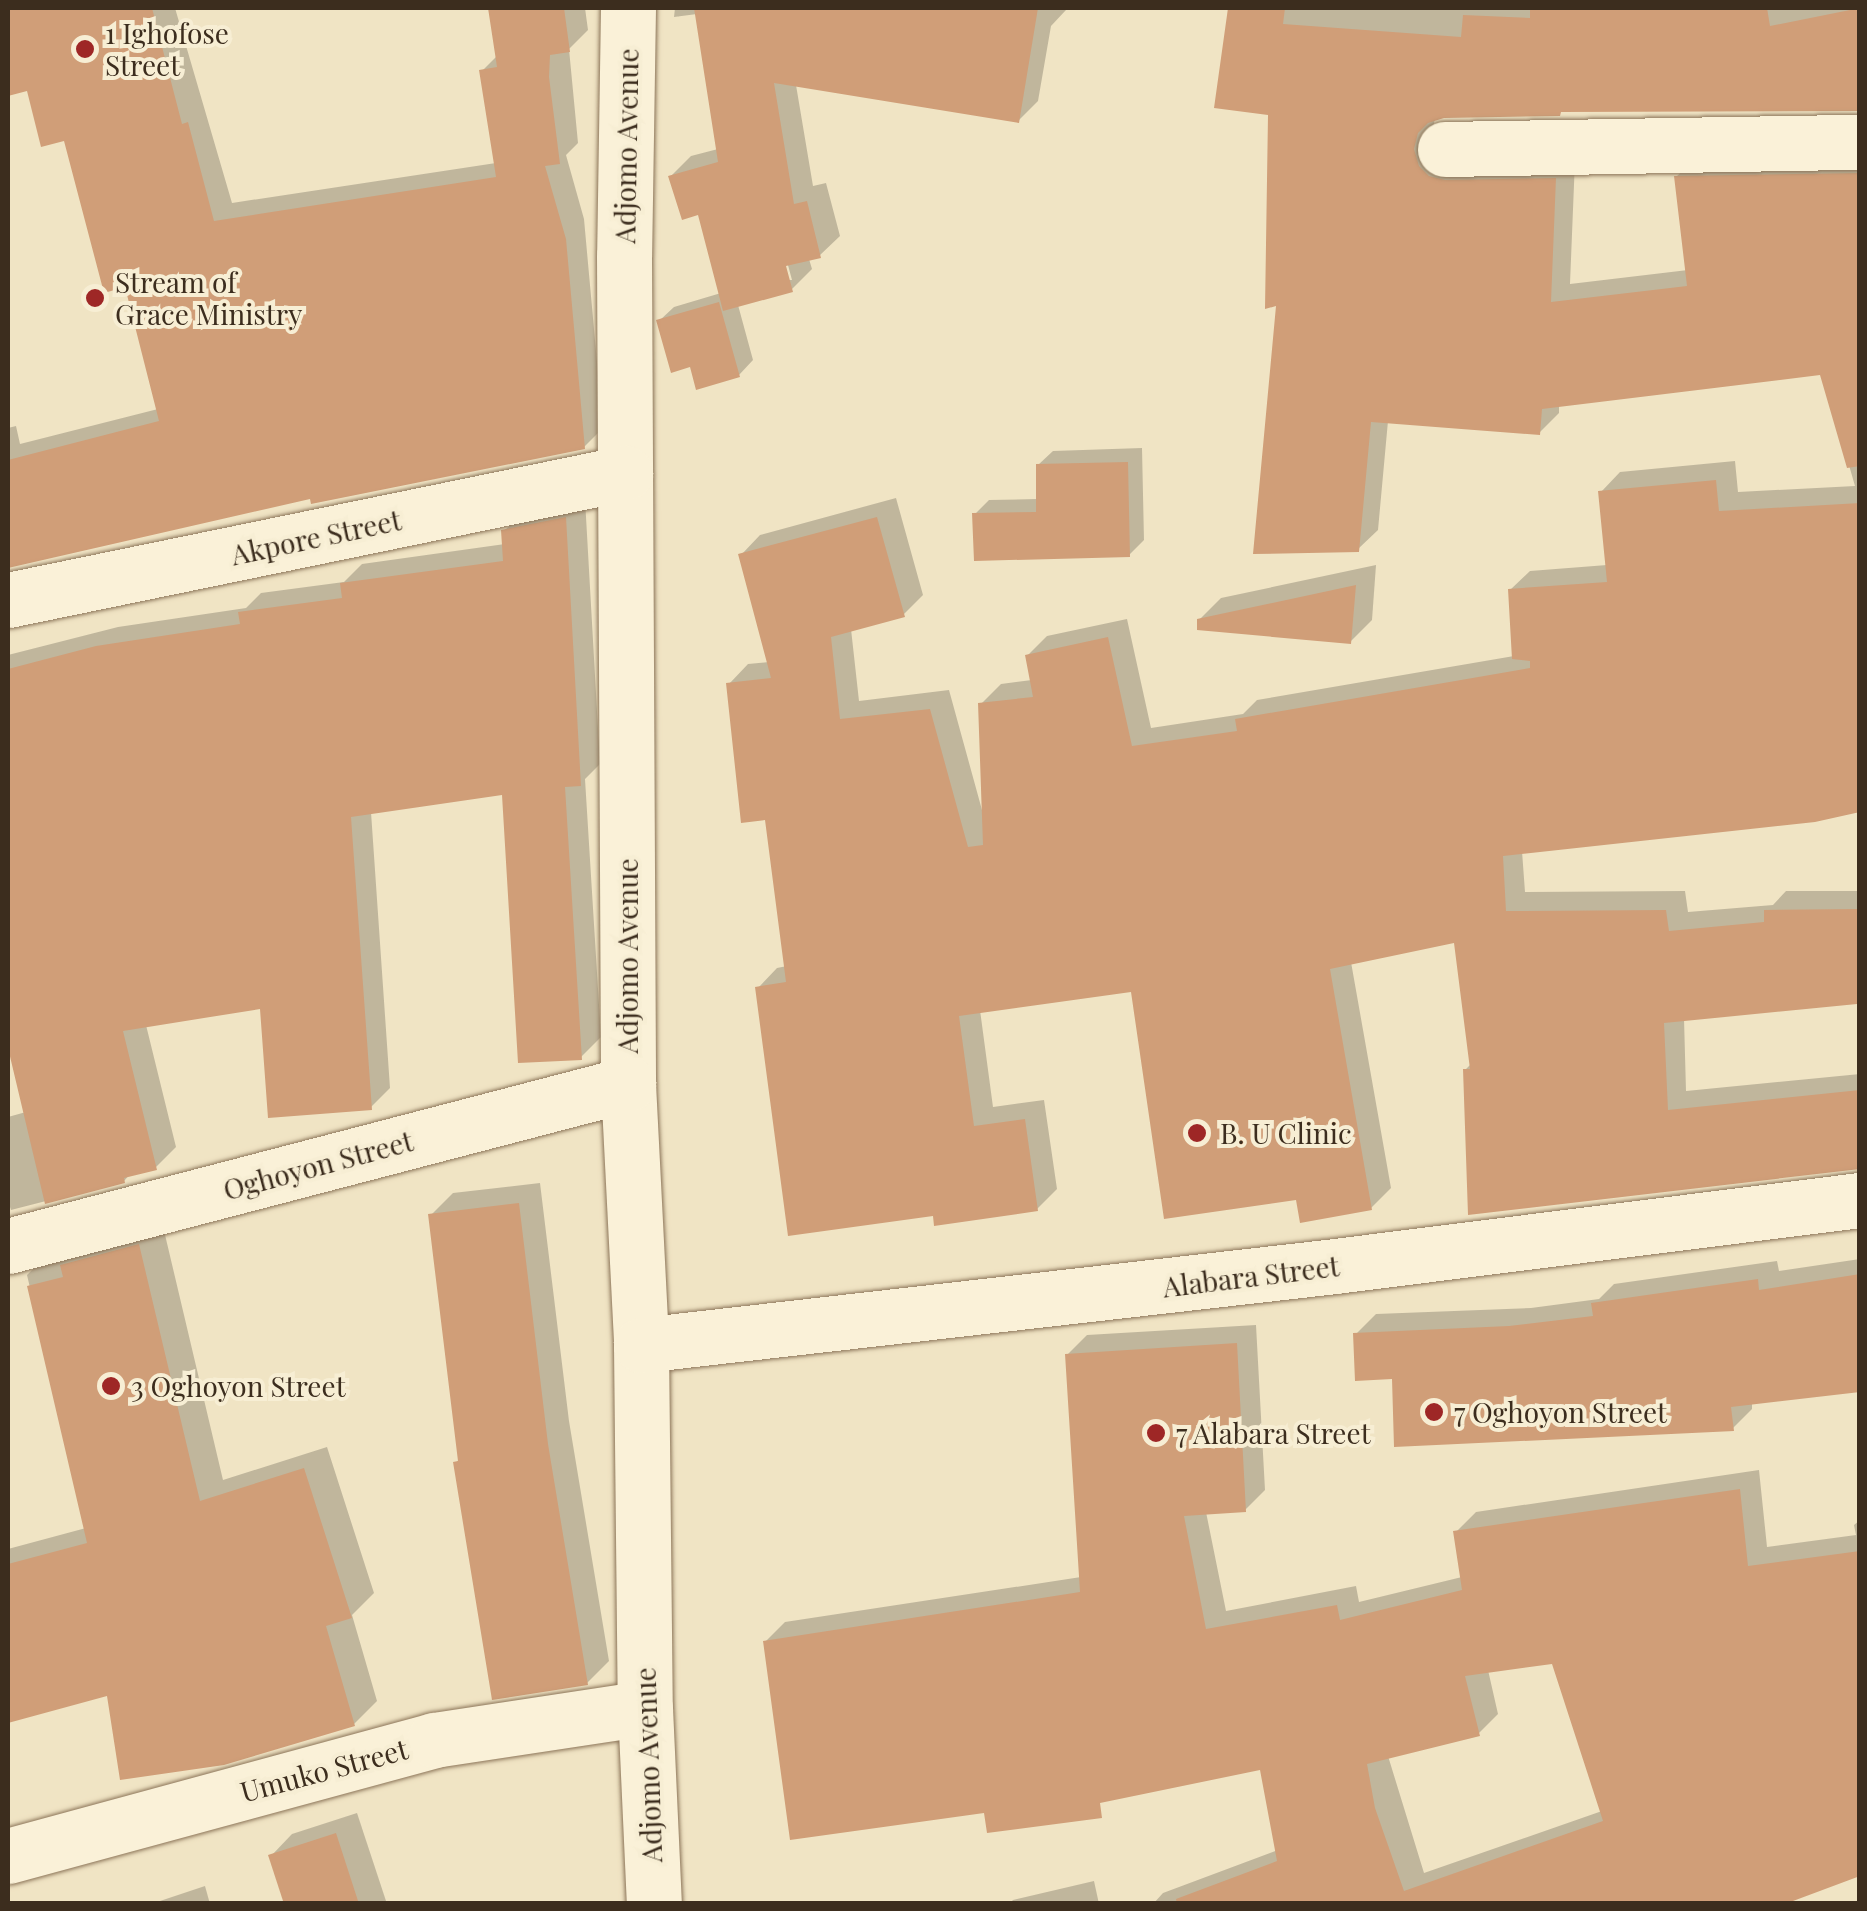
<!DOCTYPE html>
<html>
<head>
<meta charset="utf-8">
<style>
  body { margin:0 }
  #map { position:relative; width:1867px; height:1911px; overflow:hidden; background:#f0e4c4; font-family:"Playfair Display",serif }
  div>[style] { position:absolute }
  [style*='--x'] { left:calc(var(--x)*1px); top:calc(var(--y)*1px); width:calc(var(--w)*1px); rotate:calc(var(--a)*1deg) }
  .shadow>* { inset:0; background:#0003 }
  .building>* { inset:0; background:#d09e78 }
  .roads { filter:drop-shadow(0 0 2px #8c7559) drop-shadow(0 0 2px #8c7559) }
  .minor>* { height:55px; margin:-27.5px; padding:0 27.5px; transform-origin:27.5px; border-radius:27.5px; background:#faf1d8 }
  .dots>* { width:28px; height:28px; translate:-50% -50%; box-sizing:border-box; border:5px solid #f7eed4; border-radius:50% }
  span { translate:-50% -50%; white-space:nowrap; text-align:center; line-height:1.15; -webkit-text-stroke:8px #f7eed4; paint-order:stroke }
  .poi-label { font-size:28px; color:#3c2d1e }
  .left { translate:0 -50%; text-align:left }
  .street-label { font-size:28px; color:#3c2d1e }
  .frame { position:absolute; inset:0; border:10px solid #3c2d1e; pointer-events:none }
</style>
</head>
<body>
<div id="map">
  <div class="shadow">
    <i style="clip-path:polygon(8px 8px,175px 8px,232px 203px,496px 163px,482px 71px,498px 55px,491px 8px,585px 8px,588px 30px,569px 49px,578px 143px,566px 155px,584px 219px,603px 428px,584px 447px,312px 496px,8px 566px,8px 428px,16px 426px,20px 444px,158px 409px,127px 284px,66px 138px,29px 88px,8px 94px)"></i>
    <i style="clip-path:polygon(evenodd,675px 8px,1066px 8px,1066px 10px,1051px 26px,1038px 101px,1018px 121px,796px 85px,813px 186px,826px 183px,840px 236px,819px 256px,809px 259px,812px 269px,792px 289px,738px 305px,753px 360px,739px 375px,691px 364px,659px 321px,674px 307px,721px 293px,699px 212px,671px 176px,691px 156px,718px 149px,697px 14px,674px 17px,675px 8px,785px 254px,792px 280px,787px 280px,780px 255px,785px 254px)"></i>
    <i style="clip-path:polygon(1231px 8px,1860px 8px,1860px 108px,1563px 110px,1435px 118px,1433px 129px,1575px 160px,1570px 284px,1688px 270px,1676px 177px,1696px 158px,1860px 155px,1860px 809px,1522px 851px,1525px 892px,1685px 891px,1688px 912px,1773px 905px,1786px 891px,1860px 891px,1860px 1001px,1684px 1018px,1686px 1091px,1860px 1074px,1860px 1168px,1465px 1070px,1472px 1063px,1456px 940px,1351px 962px,1391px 1188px,1371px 1208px,1298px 1197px,1133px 990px,980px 1010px,993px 1107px,1044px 1100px,1057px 1189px,1037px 1209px,935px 1213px,758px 988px,777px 968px,787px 966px,767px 818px,729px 684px,748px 664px,769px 662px,741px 555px,760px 535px,896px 498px,923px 595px,903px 615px,851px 629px,859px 701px,949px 690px,982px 810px,981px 704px,1001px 684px,1032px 680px,1027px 656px,1047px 636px,1127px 619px,1151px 728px,1243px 714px,1257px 700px,1514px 656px,1510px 590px,1530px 571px,1607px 565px,1601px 492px,1620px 472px,1735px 461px,1738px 492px,1855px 486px,1822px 372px,1559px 405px,1559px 413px,1539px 433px,1388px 421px,1378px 530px,1358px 549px,1278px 303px,1271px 113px,1217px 106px)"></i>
    <i style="clip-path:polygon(1142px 448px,1144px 540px,1129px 555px,975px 514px,989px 500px,1038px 499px,1038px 465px,1053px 451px)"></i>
    <i style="clip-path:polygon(585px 499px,600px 764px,585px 779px,601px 1037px,581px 1057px,504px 793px,371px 812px,390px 1088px,370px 1108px,263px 1006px,146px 1025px,176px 1147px,156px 1167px,131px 1173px,124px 1181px,11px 1210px,8px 1201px,8px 1117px,26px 1112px,8px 1039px,8px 655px,118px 627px,246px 608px,261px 593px,344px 582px,362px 564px,505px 544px,504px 531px,524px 511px)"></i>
    <i style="clip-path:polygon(1376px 565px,1372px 620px,1350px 642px,1199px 620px,1221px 598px)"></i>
    <i style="clip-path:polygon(540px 1183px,569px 1421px,609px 1661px,587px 1683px,456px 1463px,460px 1458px,431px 1215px,453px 1193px)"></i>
    <i style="clip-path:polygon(162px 1222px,223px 1480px,327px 1447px,374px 1593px,352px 1615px,377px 1701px,354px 1724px,109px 1693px,8px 1721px,8px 1549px,86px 1528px,27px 1275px,50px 1252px)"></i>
    <i style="clip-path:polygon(1860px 1259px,1860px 1389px,1752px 1402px,1752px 1409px,1733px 1428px,1394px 1377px,1356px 1334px,1376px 1314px,1531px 1308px,1599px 1299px,1614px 1284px,1777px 1261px,1779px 1271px)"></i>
    <i style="clip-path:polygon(evenodd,1256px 1325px,1265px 1490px,1245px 1510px,1206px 1512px,1226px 1611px,1356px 1586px,1359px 1602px,1462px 1577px,1456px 1532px,1476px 1512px,1759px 1470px,1767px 1547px,1856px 1535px,1854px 1525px,1860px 1520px,1860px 1874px,1778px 1904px,1153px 1904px,1163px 1893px,1278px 1850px,1262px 1767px,987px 1810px,765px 1642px,785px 1622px,1081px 1577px,1067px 1355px,1087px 1335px,1256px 1325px,1554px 1661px,1602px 1811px,1424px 1873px,1388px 1756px,1478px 1734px,1498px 1714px,1488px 1670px,1554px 1661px)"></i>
    <i style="clip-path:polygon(357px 1813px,387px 1904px,286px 1904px,271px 1856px,292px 1834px)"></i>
    <i style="clip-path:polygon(1094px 1881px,1099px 1904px,1009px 1904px,1013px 1900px)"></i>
    <i style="clip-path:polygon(205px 1886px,210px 1904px,151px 1904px)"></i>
  </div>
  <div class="building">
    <i style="clip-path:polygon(8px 8px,152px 8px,182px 124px,188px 122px,214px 221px,496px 177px,479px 70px,497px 67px,488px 8px,564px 8px,570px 52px,550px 55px,549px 77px,560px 164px,545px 166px,566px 239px,585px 449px,311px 504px,310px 499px,8px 568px,8px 460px,159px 421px,125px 287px,104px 293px,64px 141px,41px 147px,27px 91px,8px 96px)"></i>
    <i style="clip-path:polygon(694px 8px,1038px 8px,1019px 123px,774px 83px,794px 204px,807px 201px,821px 258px,786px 266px,793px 292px,723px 311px,698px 215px,682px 220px,668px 176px,718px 162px)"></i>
    <i style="clip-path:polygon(1228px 8px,1285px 8px,1283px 24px,1461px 37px,1463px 15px,1530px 18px,1530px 8px,1767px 8px,1770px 26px,1860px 8px,1860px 111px,1561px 112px,1560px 116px,1444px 118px,1428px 123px,1418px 133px,1414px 149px,1419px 166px,1429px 176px,1445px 180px,1556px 178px,1551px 302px,1687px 286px,1674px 176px,1860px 173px,1860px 466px,1847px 468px,1820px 375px,1542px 409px,1540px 435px,1371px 422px,1359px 552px,1253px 554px,1276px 306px,1265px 309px,1268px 115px,1214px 108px)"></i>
    <i style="clip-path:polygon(719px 302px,740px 377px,696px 390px,690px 367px,671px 373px,656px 320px)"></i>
    <i style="clip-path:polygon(1128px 462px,1130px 557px,974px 561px,972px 513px,1036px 512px,1036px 464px)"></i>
    <i style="clip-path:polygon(1716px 480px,1719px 511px,1860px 503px,1860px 812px,1815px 822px,1503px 856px,1506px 911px,1666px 910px,1669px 931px,1764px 922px,1764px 910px,1860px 909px,1857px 1004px,1664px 1023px,1668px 1110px,1860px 1090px,1860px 1169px,1468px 1215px,1463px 1069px,1470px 1069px,1454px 943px,1330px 969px,1372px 1210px,1300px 1223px,1296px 1200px,1164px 1219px,1131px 992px,959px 1016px,974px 1126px,1025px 1119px,1038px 1211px,934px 1226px,933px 1216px,788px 1236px,755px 987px,786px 982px,765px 820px,741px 823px,726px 683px,771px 678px,738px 554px,877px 517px,905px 617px,831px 637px,840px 719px,930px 709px,968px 847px,983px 845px,978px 703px,1033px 697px,1025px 655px,1108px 637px,1132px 746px,1237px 731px,1235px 719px,1530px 668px,1530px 661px,1512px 659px,1508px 589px,1607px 582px,1598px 491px)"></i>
    <i style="clip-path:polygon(566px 517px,581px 786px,565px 787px,582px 1060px,518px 1063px,502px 795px,351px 817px,372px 1110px,268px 1118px,260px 1009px,123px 1031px,157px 1170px,124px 1178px,125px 1183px,45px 1204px,8px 1048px,8px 669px,96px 646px,240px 624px,238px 612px,342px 598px,340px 583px,503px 561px,501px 530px)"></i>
    <i style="clip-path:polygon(1356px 585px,1351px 644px,1197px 630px,1197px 619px)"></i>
    <i style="clip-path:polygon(519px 1203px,548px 1444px,588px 1685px,492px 1700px,453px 1462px,458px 1461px,428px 1214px)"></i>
    <i style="clip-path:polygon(139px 1244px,200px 1501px,304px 1468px,352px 1618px,326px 1626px,355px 1726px,224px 1765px,120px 1780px,107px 1696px,8px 1723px,8px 1564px,87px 1543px,27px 1286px,63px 1277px,60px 1265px)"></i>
    <i style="clip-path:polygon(1860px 1274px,1860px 1392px,1731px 1407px,1734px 1431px,1394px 1447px,1392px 1379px,1355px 1381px,1353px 1333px,1509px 1326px,1593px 1316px,1591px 1303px,1758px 1279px,1759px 1290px)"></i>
    <i style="clip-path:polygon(evenodd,1237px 1343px,1246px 1512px,1184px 1516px,1206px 1629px,1337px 1605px,1340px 1620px,1462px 1590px,1453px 1531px,1740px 1489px,1748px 1566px,1860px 1551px,1860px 1876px,1785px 1904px,1177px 1904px,1176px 1899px,1277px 1861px,1260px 1770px,1100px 1803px,1102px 1818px,987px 1833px,984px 1813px,790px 1840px,763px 1641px,1080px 1592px,1065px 1354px,1237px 1343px,1552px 1664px,1603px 1821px,1404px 1891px,1375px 1808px,1367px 1764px,1480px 1736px,1465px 1676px,1552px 1664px)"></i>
    <i style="clip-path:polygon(336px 1833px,359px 1904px,284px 1904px,268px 1855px)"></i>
  </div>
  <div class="roads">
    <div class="minor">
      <i style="--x:628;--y:8;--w:248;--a:90.9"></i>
      <i style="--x:624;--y:256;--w:828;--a:89.72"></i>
      <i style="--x:628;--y:1084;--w:261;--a:87.1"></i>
      <i style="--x:641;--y:1345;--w:363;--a:89.4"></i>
      <i style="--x:645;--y:1708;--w:196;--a:87.4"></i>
      <i style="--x:1445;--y:149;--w:415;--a:-1"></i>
      <i style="--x:8;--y:600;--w:630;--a:-11.63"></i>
      <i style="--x:8;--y:1246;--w:641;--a:-14.64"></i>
      <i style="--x:641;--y:1345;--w:698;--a:-6.49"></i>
      <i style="--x:1335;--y:1266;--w:529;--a:-7.17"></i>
      <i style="--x:8;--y:1856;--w:442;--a:-15.2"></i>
      <i style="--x:434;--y:1740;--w:213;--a:-8.6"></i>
    </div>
  </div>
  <div class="dots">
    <i style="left:85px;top:49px;background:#9e2726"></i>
    <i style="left:95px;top:298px;background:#9e2726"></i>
    <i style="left:1197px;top:1133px;background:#9e2726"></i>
    <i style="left:111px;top:1386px;background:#9e2726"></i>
    <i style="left:1434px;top:1412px;background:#9e2726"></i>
    <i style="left:1156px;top:1433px;background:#9e2726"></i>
  </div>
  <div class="poi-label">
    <span class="left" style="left:105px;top:49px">1 Ighofose<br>Street</span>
    <span class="left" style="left:115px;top:298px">Stream of<br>Grace Ministry</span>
    <span class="left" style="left:1220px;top:1133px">B. U Clinic</span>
    <span class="left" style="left:131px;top:1386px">3 Oghoyon Street</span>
    <span class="left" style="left:1454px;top:1412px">7 Oghoyon Street</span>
    <span class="left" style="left:1176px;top:1433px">7 Alabara Street</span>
  </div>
  <div class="street-label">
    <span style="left:626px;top:146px;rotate:-89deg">Adjomo Avenue</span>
    <span style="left:316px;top:537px;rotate:-12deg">Akpore Street</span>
    <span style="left:627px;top:956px;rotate:-90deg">Adjomo Avenue</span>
    <span style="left:318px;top:1165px;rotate:-15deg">Oghoyon Street</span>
    <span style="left:1251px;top:1276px;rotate:-7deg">Alabara Street</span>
    <span style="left:648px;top:1765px;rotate:-92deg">Adjomo Avenue</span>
    <span style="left:324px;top:1770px;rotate:-15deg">Umuko Street</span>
  </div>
  <div class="frame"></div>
</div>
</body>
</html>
